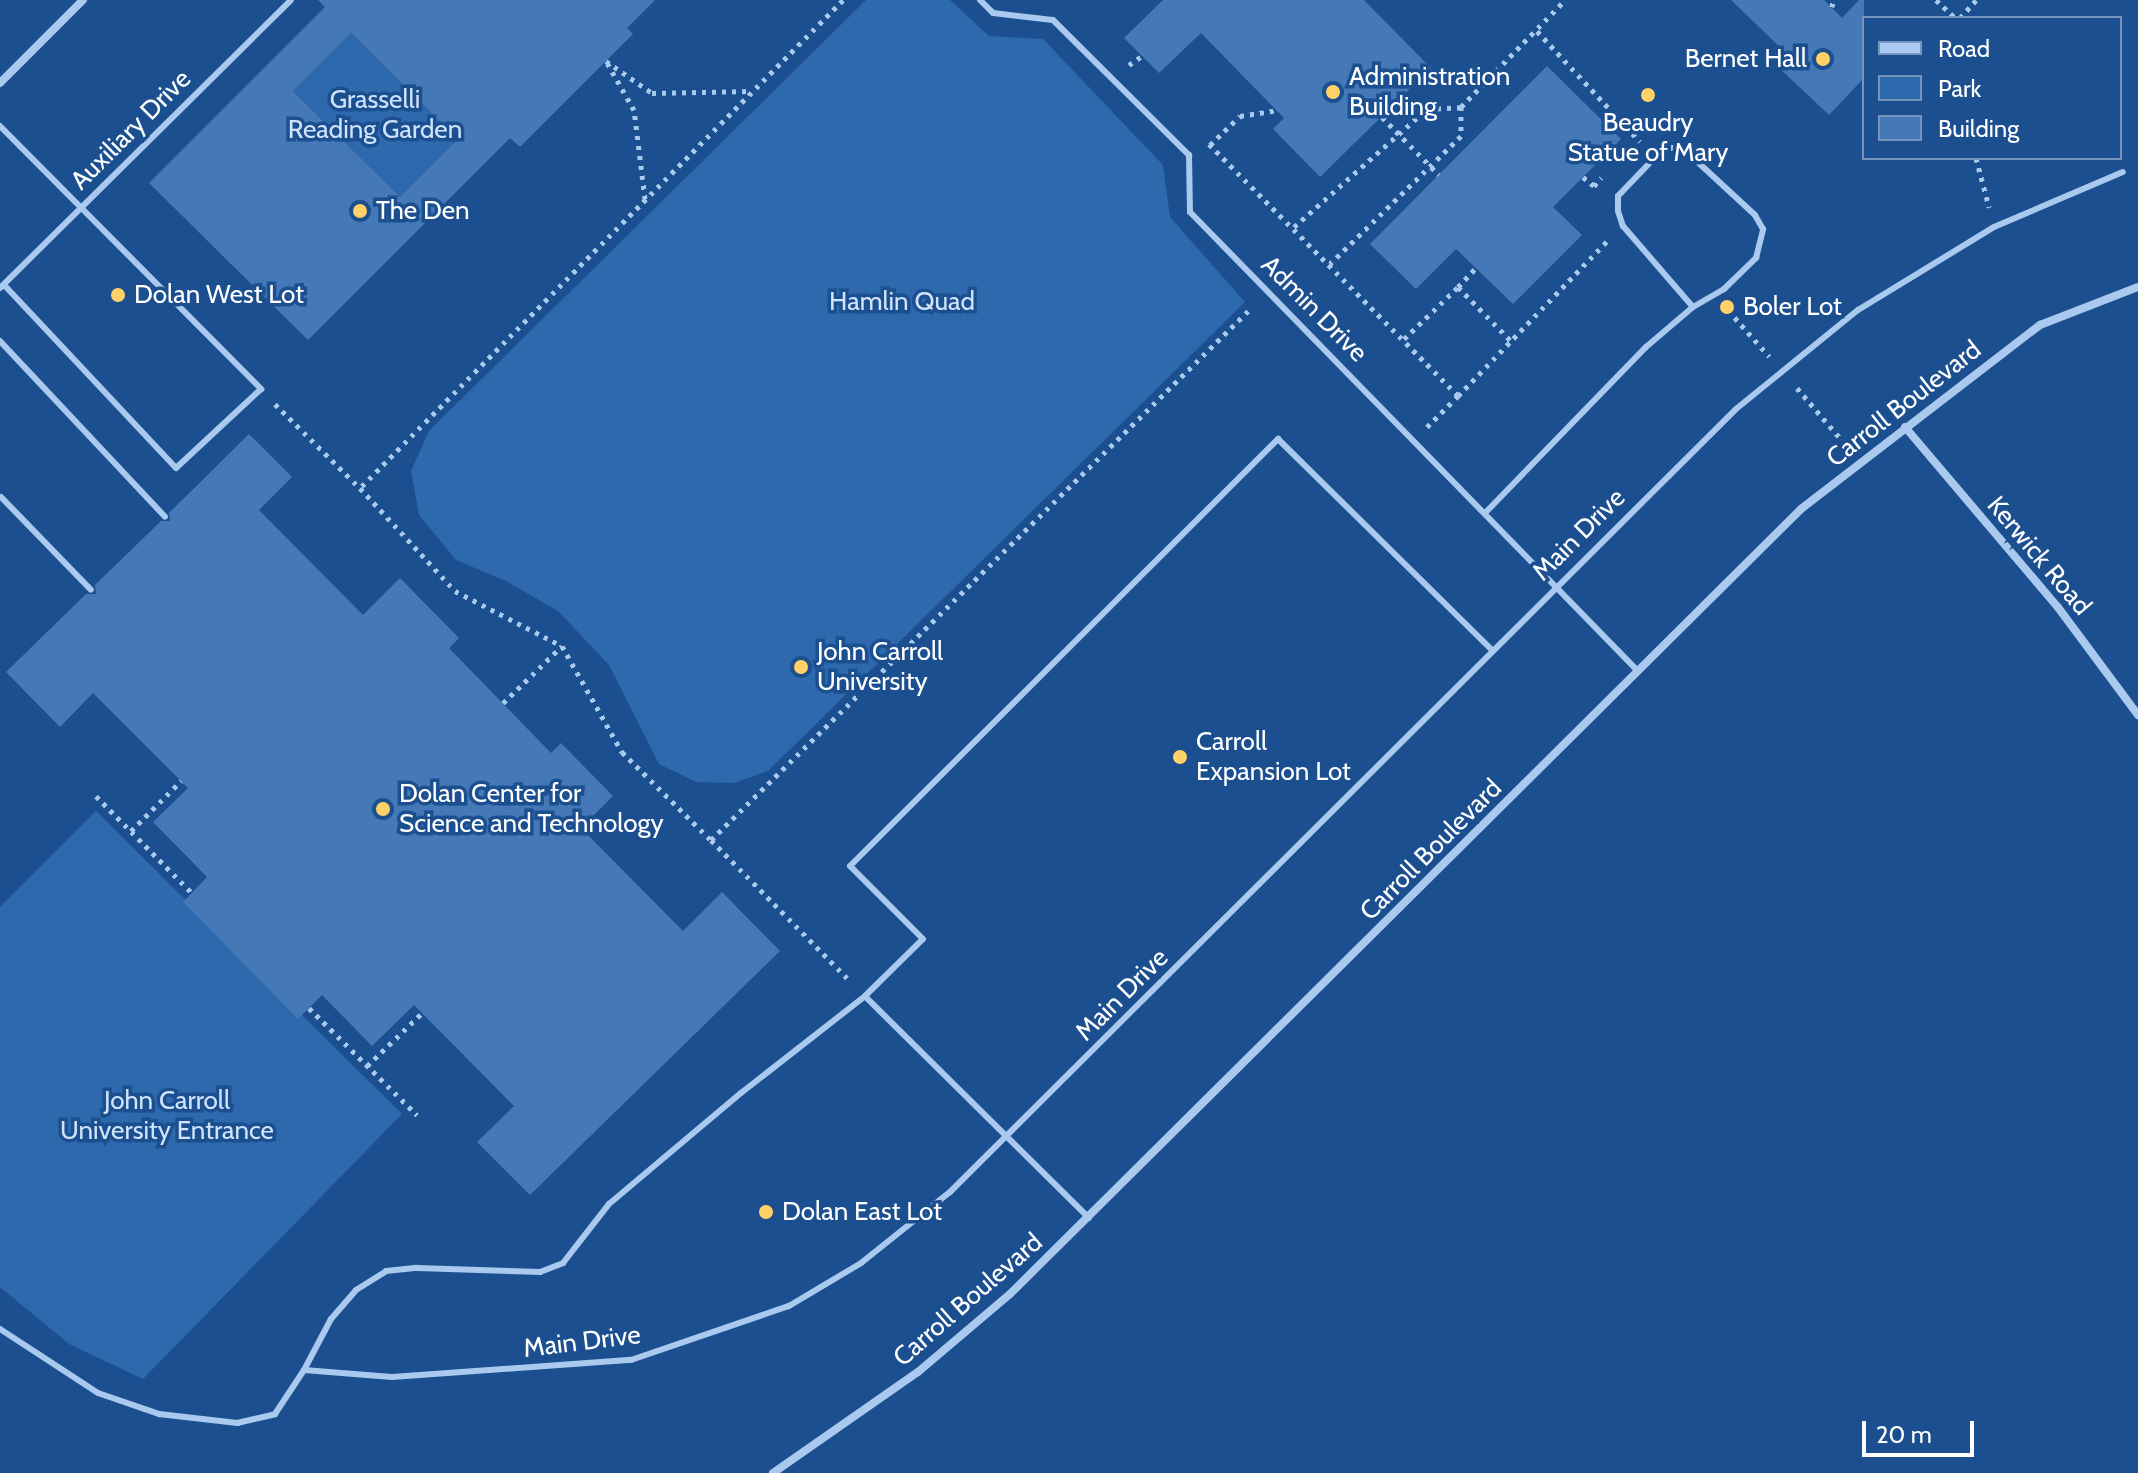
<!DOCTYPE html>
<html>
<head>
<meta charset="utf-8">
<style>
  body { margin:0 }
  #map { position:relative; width:2138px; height:1473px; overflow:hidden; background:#1b4f8f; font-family:Cabin,sans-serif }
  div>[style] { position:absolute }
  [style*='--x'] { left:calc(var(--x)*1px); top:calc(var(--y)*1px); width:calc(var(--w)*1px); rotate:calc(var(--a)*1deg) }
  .green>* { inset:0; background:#2e69ad }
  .building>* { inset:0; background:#4478b7 }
  .path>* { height:5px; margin-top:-2.5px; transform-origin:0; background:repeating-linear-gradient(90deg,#a9c9ee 0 4px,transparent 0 10px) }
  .service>* { height:6px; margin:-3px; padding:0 3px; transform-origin:3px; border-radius:3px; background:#a9c9ee }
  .minor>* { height:8px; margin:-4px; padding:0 4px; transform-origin:4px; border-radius:4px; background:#a9c9ee }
  .dots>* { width:22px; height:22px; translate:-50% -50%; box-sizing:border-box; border:4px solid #1b4f8f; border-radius:50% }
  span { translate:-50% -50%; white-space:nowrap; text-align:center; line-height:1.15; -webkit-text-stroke:7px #1b4f8f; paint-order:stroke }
  .poi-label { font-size:26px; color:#fff }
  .right { translate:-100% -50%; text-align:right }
  .left { translate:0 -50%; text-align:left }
  .park-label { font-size:26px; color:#cfe3fa }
  .street-label { font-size:26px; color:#fff }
  .legend { position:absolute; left:1862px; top:16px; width:260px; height:144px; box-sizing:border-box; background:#1b4f8f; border:2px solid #7695bc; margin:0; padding:10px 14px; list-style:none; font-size:24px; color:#fff }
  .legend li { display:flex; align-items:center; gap:16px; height:40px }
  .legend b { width:40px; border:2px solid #7695bc }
  .scale { position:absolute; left:1862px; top:1421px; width:112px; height:36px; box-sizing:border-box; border:4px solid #fff; border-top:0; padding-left:10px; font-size:24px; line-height:28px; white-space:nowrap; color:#fff; -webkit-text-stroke:6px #1b4f8f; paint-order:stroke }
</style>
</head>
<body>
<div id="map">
  <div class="green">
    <i style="clip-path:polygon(866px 0,950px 0,989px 36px,1043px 39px,1163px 165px,1170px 217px,1245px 302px,768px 771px,734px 783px,696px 782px,659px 764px,609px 665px,558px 611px,506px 581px,456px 560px,419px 515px,411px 471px,429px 431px)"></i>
    <i style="clip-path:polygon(351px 33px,458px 139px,400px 197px,293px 91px)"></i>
    <i style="clip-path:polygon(96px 811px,402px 1114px,143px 1379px,69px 1344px,0 1287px,0 907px)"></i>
  </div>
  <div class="building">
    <i style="clip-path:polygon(evenodd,318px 0,655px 0,627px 28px,633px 34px,520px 147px,510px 138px,308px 340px,149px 183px,325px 7px,318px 0,351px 33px,458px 139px,400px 197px,293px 91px,351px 33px)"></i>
    <i style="clip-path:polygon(1163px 0,1364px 0,1431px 68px,1320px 177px,1273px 129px,1284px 118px,1201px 33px,1159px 73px,1124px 38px)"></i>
    <i style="clip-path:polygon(1731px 0,1824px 0,1842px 18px,1859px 0,1864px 0,1864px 78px,1829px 115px,1776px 65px,1787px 54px)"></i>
    <i style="clip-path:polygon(1547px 66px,1621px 139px,1553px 207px,1582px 235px,1513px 304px,1456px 249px,1416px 289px,1370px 244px)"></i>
    <i style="clip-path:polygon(249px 434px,292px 477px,259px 510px,363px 615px,400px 578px,459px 638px,449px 648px,551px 753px,561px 743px,613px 796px,581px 828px,683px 931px,722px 892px,780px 951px,530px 1195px,477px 1142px,514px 1106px,414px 1005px,372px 1046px,322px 995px,298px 1019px,183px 902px,207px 877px,153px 822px,188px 788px,93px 693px,60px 727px,6px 672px,86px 594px,96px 594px,95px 585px,161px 521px,170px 521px,169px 513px)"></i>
  </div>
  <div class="path">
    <i style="--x:843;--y:0;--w:687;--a:134.7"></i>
    <i style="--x:360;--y:488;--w:140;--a:47.3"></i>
    <i style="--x:455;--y:591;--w:120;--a:27.2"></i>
    <i style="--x:562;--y:646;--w:122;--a:60.5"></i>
    <i style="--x:622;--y:752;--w:125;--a:44.7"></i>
    <i style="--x:711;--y:840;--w:755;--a:-44.57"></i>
    <i style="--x:1936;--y:0;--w:26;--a:43"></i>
    <i style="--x:1832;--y:7;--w:7;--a:-82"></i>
    <i style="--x:1960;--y:18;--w:24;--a:-48"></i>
    <i style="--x:1537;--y:31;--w:151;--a:47.1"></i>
    <i style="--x:1129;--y:65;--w:16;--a:-35"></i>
    <i style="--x:1461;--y:107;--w:149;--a:-45.8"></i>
    <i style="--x:1382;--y:117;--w:81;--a:45.5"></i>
    <i style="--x:1209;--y:144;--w:354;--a:45.3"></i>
    <i style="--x:1458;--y:396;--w:216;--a:-46.1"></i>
    <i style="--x:1210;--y:145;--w:42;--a:-44"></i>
    <i style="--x:1240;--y:116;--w:37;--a:-9"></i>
    <i style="--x:1976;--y:158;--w:51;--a:75.1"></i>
    <i style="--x:1583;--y:177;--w:14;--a:39"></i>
    <i style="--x:1594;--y:186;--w:11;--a:-49"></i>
    <i style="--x:645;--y:199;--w:90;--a:-97"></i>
    <i style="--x:634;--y:110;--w:56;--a:-119.7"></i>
    <i style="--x:606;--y:61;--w:56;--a:34.8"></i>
    <i style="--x:652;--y:93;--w:100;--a:-1.1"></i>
    <i style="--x:1294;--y:227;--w:178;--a:-41.6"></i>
    <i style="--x:1427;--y:109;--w:34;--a:-3"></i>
    <i style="--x:1461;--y:107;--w:29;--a:90"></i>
    <i style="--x:1461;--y:136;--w:183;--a:135.7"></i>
    <i style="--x:1458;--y:287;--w:26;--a:-47"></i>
    <i style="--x:1728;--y:310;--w:62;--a:48.3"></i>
    <i style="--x:1404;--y:339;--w:75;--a:-43.9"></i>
    <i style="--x:1458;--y:287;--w:76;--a:45.5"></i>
    <i style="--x:1797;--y:388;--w:75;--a:49.3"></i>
    <i style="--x:275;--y:404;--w:120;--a:44.7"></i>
    <i style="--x:1427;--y:427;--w:44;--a:-45"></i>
    <i style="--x:503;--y:703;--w:82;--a:-44"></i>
    <i style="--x:96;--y:796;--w:136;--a:45.3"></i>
    <i style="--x:131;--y:831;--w:71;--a:-45"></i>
    <i style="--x:711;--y:840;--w:199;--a:45.4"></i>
    <i style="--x:309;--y:1008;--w:152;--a:44.7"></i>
    <i style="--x:367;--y:1066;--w:76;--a:-43.9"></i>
  </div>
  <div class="service">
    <i style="--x:980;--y:0;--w:18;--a:45"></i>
    <i style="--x:993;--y:13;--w:60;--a:6.7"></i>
    <i style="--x:1053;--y:20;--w:192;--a:44.8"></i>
    <i style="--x:1189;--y:155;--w:57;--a:89"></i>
    <i style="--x:1190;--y:212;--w:640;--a:45.7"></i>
    <i style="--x:0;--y:126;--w:371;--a:45.2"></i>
    <i style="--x:261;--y:389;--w:116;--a:137.1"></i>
    <i style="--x:176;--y:468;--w:251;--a:-133.2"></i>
    <i style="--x:0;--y:288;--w:409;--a:-44.7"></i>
    <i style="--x:0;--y:341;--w:241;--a:46.8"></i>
    <i style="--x:1;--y:497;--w:129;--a:45.9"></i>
    <i style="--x:1486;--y:512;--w:230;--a:-45.9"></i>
    <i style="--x:1646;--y:347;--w:62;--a:-40.4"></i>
    <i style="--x:1693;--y:307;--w:36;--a:-30"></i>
    <i style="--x:1724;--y:289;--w:45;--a:-44.1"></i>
    <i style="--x:1756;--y:258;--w:30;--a:-76"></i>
    <i style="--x:1763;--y:229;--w:16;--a:-120"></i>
    <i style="--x:1755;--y:215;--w:88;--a:-137.3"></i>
    <i style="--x:1690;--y:155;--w:17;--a:-155"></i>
    <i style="--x:1675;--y:148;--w:11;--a:180"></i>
    <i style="--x:1664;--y:148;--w:66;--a:133.8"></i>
    <i style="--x:1618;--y:196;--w:15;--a:90"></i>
    <i style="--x:1618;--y:211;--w:16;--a:72"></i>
    <i style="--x:1623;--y:226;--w:107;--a:49.2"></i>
    <i style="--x:1089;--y:1218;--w:315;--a:-135.3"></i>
    <i style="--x:865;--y:996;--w:81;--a:-44.5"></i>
    <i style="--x:923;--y:939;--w:103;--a:-135"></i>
    <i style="--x:850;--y:866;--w:605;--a:-44.93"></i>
    <i style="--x:1278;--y:439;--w:301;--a:44.6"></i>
    <i style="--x:0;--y:1329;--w:117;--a:33.1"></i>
    <i style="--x:98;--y:1393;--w:65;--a:19"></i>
    <i style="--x:159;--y:1414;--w:79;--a:6.6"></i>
    <i style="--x:237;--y:1423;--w:39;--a:-13"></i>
    <i style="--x:275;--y:1414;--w:53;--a:-56.6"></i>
    <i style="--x:304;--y:1370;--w:88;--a:4.5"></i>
    <i style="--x:392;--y:1377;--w:240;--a:-4.1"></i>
    <i style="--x:631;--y:1360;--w:167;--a:-18.9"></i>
    <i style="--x:789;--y:1306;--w:84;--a:-30.8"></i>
    <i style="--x:861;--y:1263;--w:114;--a:-38.6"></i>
    <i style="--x:950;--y:1192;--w:1109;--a:-44.89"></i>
    <i style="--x:1736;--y:409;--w:157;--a:-39.1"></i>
    <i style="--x:1858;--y:310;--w:159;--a:-31.4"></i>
    <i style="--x:1994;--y:227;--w:140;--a:-23.1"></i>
    <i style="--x:304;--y:1370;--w:58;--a:-62.1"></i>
    <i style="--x:331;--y:1319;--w:38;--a:-49"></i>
    <i style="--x:356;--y:1290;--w:36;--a:-32"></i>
    <i style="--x:386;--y:1271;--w:31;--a:-6"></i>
    <i style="--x:417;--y:1268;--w:123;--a:1.9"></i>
    <i style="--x:540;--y:1272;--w:25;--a:-21"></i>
    <i style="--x:563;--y:1263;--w:75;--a:-52.1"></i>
    <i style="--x:609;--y:1204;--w:172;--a:-40.1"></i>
    <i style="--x:741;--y:1093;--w:157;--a:-38"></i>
  </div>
  <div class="minor">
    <i style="--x:0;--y:83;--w:117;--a:-45"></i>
    <i style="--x:1905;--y:427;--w:235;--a:49.7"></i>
    <i style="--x:2057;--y:606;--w:136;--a:53.4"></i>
    <i style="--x:773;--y:1473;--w:177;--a:-34.9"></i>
    <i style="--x:918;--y:1372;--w:121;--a:-40.3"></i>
    <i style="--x:1010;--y:1294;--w:1114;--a:-44.78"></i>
    <i style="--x:1801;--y:509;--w:302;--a:-37.6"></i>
    <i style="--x:2040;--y:325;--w:105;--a:-21.2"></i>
  </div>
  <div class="dots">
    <i style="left:1823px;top:59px;background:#ffd166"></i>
    <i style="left:1333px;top:92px;background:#ffd166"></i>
    <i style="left:1648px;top:95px;background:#ffd166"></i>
    <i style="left:360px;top:211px;background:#ffd166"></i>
    <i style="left:118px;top:295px;background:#ffd166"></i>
    <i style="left:1727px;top:307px;background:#ffd166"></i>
    <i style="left:801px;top:667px;background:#ffd166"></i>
    <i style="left:1180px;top:757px;background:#ffd166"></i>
    <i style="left:383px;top:809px;background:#ffd166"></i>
    <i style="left:766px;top:1212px;background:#ffd166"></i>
  </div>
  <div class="poi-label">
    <span class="right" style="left:1807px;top:59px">Bernet Hall</span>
    <span class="left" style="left:1349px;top:92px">Administration<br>Building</span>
    <span style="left:1648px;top:138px">Beaudry<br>Statue of Mary</span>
    <span class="left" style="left:376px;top:211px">The Den</span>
    <span class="left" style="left:134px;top:295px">Dolan West Lot</span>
    <span class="left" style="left:1743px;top:307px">Boler Lot</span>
    <span class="left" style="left:817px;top:667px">John Carroll<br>University</span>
    <span class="left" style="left:1196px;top:757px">Carroll<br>Expansion Lot</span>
    <span class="left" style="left:399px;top:809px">Dolan Center for<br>Science and Technology</span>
    <span class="left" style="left:782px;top:1212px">Dolan East Lot</span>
  </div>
  <div class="park-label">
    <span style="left:375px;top:115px">Grasselli<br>Reading Garden</span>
    <span style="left:902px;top:302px">Hamlin Quad</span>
    <span style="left:167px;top:1116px">John Carroll<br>University Entrance</span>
  </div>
  <div class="street-label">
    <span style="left:131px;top:130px;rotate:-45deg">Auxiliary Drive</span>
    <span style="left:1314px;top:309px;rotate:45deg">Admin Drive</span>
    <span style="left:1904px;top:404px;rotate:-38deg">Carroll Boulevard</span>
    <span style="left:1579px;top:535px;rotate:-45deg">Main Drive</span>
    <span style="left:2039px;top:556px;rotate:50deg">Kerwick Road</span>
    <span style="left:1431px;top:850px;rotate:-45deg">Carroll Boulevard</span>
    <span style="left:1122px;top:995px;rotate:-45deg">Main Drive</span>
    <span style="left:968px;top:1300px;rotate:-41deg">Carroll Boulevard</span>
    <span style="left:582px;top:1342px;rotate:-7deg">Main Drive</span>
  </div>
  <ul class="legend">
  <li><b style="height:10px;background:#a9c9ee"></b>Road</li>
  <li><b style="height:22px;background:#2e69ad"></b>Park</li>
  <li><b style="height:22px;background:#4478b7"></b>Building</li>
  </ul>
  <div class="scale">20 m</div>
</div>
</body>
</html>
